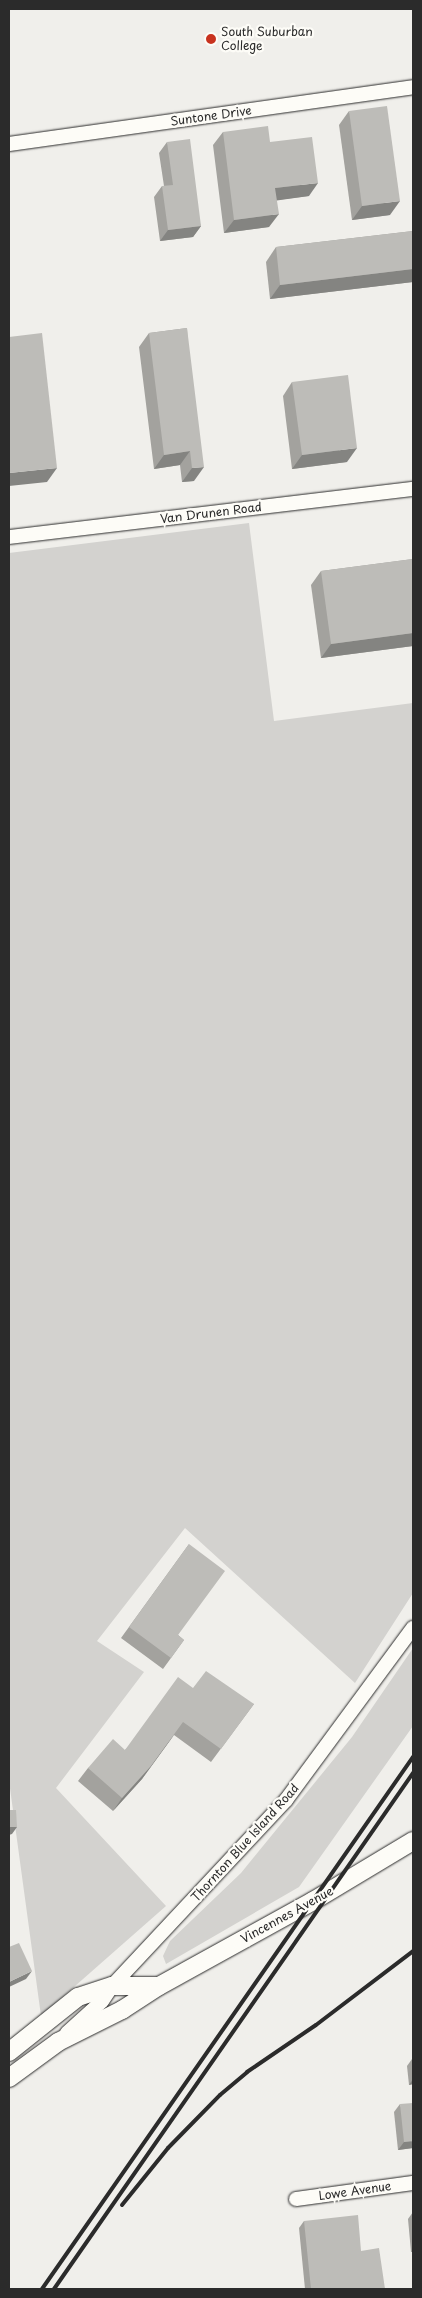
<!DOCTYPE html>
<html>
<head>
<meta charset="utf-8">
<style>
  body { margin:0 }
  #map { position:relative; width:422px; height:2298px; overflow:hidden; background:#f0efeb; font-family:"Playpen Sans",sans-serif }
  div>[style] { position:absolute }
  [style*='--x'] { left:calc(var(--x)*1px); top:calc(var(--y)*1px); width:calc(var(--w)*1px); rotate:calc(var(--a)*1deg) }
  .green>* { inset:0; background:#d3d2cf }
  .roads { filter:drop-shadow(0 0 1px #2b2b2b) drop-shadow(0 0 1px #2b2b2b) }
  .minor>* { height:14px; margin:-7px; padding:0 7px; transform-origin:7px; border-radius:7px; background:#fdfcf7 }
  .tertiary>* { height:18px; margin:-9px; padding:0 9px; transform-origin:9px; border-radius:9px; background:#fdfcf7 }
  .rail>* { height:4px; margin:-2px; padding:0 2px; transform-origin:2px; border-radius:2px; background:#2b2b2b }
  .wall>* { inset:0; background:#a3a29e }
  .shaded-wall>* { inset:0; background:#848481 }
  .building>* { inset:0; background:#bdbcb8 }
  .dots>* { width:14px; height:14px; translate:-50% -50%; box-sizing:border-box; border:2px solid #fdfcf7; border-radius:50% }
  span { translate:-50% -50%; white-space:nowrap; text-align:center; line-height:1.15; -webkit-text-stroke:4.5px #fdfcf7; paint-order:stroke }
  .poi-label { font-size:12px; color:#2b2b2b }
  .left { translate:0 -50%; text-align:left }
  .street-label { font-size:12px; color:#2b2b2b }
  .frame { position:absolute; inset:0; border:10px solid #2b2b2b; pointer-events:none }
</style>
</head>
<body>
<div id="map">
  <div class="green">
    <i style="clip-path:polygon(249px 523px,274px 721px,413px 703px,413px 1593px,355px 1683px,185px 1528px,97px 1641px,144px 1672px,56px 1788px,166px 1906px,41px 2016px,9px 1781px,9px 553px)"></i>
    <i style="clip-path:polygon(413px 1648px,413px 1726px,299px 1887px,166px 1964px,163px 1956px,170px 1941px,241px 1873px,352px 1737px)"></i>
  </div>
  <div class="roads">
    <div class="minor">
      <i style="--x:9;--y:144;--w:408;--a:-8"></i>
      <i style="--x:9;--y:537;--w:407;--a:-6.8"></i>
      <i style="--x:67;--y:2033;--w:47;--a:-42.4"></i>
      <i style="--x:102;--y:2001;--w:18;--a:-56"></i>
      <i style="--x:112;--y:1986;--w:255;--a:-46.9"></i>
      <i style="--x:286;--y:1800;--w:214;--a:-53.6"></i>
      <i style="--x:296;--y:2199;--w:118;--a:-7.8"></i>
    </div>
    <div class="tertiary">
      <i style="--x:9;--y:2052;--w:88;--a:-38.6"></i>
      <i style="--x:78;--y:1997;--w:36;--a:-18"></i>
      <i style="--x:112;--y:1986;--w:46;--a:0"></i>
      <i style="--x:9;--y:2078;--w:61;--a:-36.3"></i>
      <i style="--x:58;--y:2042;--w:72;--a:-26.6"></i>
      <i style="--x:122;--y:2010;--w:44;--a:-33"></i>
      <i style="--x:159;--y:1986;--w:176;--a:-28.9"></i>
      <i style="--x:313;--y:1901;--w:117;--a:-31"></i>
    </div>
  </div>
  <div class="rail">
    <i style="--x:122;--y:2205;--w:73;--a:-51.1"></i>
    <i style="--x:168;--y:2148;--w:74;--a:-45.5"></i>
    <i style="--x:220;--y:2095;--w:35;--a:-40"></i>
    <i style="--x:247;--y:2072;--w:83;--a:-34.3"></i>
    <i style="--x:316;--y:2025;--w:122;--a:-37.3"></i>
    <i style="--x:42;--y:2289;--w:649;--a:-55.11"></i>
    <i style="--x:54;--y:2289;--w:629;--a:-55.17"></i>
  </div>
  <div class="wall">
    <i style="clip-path:polygon(349px 111px,390px 215px,352px 220px,339px 125px)"></i>
    <i style="clip-path:polygon(223px 132px,270px 142px,309px 196px,277px 200px,269px 227px,224px 233px,213px 145px)"></i>
    <i style="clip-path:polygon(167px 142px,201px 226px,193px 237px,160px 241px,154px 197px,162px 186px,164px 186px,159px 153px)"></i>
    <i style="clip-path:polygon(413px 231px,413px 282px,270px 299px,266px 262px,276px 247px)"></i>
    <i style="clip-path:polygon(187px 328px,194px 481px,182px 482px,180px 465px,154px 469px,139px 347px,149px 333px)"></i>
    <i style="clip-path:polygon(292px 382px,347px 462px,292px 469px,283px 396px)"></i>
    <i style="clip-path:polygon(413px 559px,413px 646px,321px 658px,311px 585px,321px 571px)"></i>
    <i style="clip-path:polygon(189px 1544px,178px 1635px,184px 1640px,163px 1669px,121px 1638px)"></i>
    <i style="clip-path:polygon(193px 1688px,254px 1704px,211px 1762px,174px 1735px,142px 1779px,113px 1811px,78px 1781px,88px 1768px,125px 1750px)"></i>
    <i style="clip-path:polygon(412px 2059px,413px 2059px,413px 2084px,409px 2085px,407px 2066px)"></i>
    <i style="clip-path:polygon(400px 2104px,413px 2148px,398px 2150px,394px 2112px)"></i>
    <i style="clip-path:polygon(413px 2212px,413px 2252px,411px 2252px,408px 2219px)"></i>
    <i style="clip-path:polygon(304px 2221px,361px 2251px,385px 2289px,305px 2289px,299px 2228px)"></i>
  </div>
  <div class="shaded-wall">
    <i style="clip-path:polygon(318px 183px,309px 196px,266px 202px,275px 188px)"></i>
    <i style="clip-path:polygon(400px 201px,390px 215px,352px 220px,362px 206px)"></i>
    <i style="clip-path:polygon(279px 214px,269px 227px,224px 233px,234px 220px)"></i>
    <i style="clip-path:polygon(201px 226px,193px 237px,160px 241px,168px 230px)"></i>
    <i style="clip-path:polygon(413px 269px,413px 282px,270px 299px,280px 285px)"></i>
    <i style="clip-path:polygon(357px 448px,347px 462px,292px 469px,302px 455px)"></i>
    <i style="clip-path:polygon(190px 451px,180px 465px,154px 469px,164px 455px)"></i>
    <i style="clip-path:polygon(204px 467px,194px 481px,182px 482px,192px 468px)"></i>
    <i style="clip-path:polygon(57px 468px,47px 482px,9px 486px,9px 473px)"></i>
    <i style="clip-path:polygon(413px 633px,413px 646px,321px 658px,331px 644px)"></i>
    <i style="clip-path:polygon(174px 1735px,142px 1779px,113px 1811px,122px 1798px)"></i>
    <i style="clip-path:polygon(9px 1827px,17px 1827px,12px 1834px,9px 1835px)"></i>
    <i style="clip-path:polygon(32px 1971px,26px 1979px,9px 1987px,9px 1982px)"></i>
    <i style="clip-path:polygon(413px 2079px,413px 2084px,409px 2085px)"></i>
    <i style="clip-path:polygon(413px 2141px,413px 2148px,398px 2150px,404px 2142px)"></i>
  </div>
  <div class="building">
    <i style="clip-path:polygon(387px 106px,400px 201px,362px 206px,349px 111px)"></i>
    <i style="clip-path:polygon(268px 126px,270px 142px,312px 137px,318px 183px,275px 188px,279px 214px,234px 220px,223px 132px)"></i>
    <i style="clip-path:polygon(190px 139px,201px 226px,168px 230px,162px 186px,173px 185px,167px 142px)"></i>
    <i style="clip-path:polygon(413px 231px,413px 269px,280px 285px,276px 247px)"></i>
    <i style="clip-path:polygon(187px 328px,204px 467px,192px 468px,190px 451px,164px 455px,149px 333px)"></i>
    <i style="clip-path:polygon(42px 333px,57px 468px,9px 473px,9px 337px)"></i>
    <i style="clip-path:polygon(348px 375px,357px 448px,302px 455px,292px 382px)"></i>
    <i style="clip-path:polygon(413px 559px,413px 633px,331px 644px,321px 571px)"></i>
    <i style="clip-path:polygon(189px 1544px,225px 1571px,178px 1635px,184px 1640px,171px 1658px,129px 1627px)"></i>
    <i style="clip-path:polygon(206px 1671px,254px 1704px,221px 1749px,183px 1722px,151px 1766px,122px 1798px,88px 1768px,113px 1739px,125px 1750px,178px 1677px,193px 1688px)"></i>
    <i style="clip-path:polygon(9px 1755px,10px 1768px,9px 1768px)"></i>
    <i style="clip-path:polygon(9px 1810px,16px 1810px,17px 1827px,9px 1827px)"></i>
    <i style="clip-path:polygon(19px 1943px,32px 1971px,9px 1982px,9px 1947px)"></i>
    <i style="clip-path:polygon(413px 2103px,413px 2141px,404px 2142px,400px 2104px)"></i>
    <i style="clip-path:polygon(358px 2215px,361px 2251px,379px 2248px,385px 2289px,311px 2289px,304px 2221px)"></i>
  </div>
  <div class="dots">
    <i style="left:211px;top:39px;background:#c8321e"></i>
  </div>
  <div class="poi-label">
    <span class="left" style="left:221px;top:39px">South Suburban<br>College</span>
  </div>
  <div class="street-label">
    <span style="left:211px;top:116px;rotate:-8deg">Suntone Drive</span>
    <span style="left:211px;top:513px;rotate:-7deg">Van Drunen Road</span>
    <span style="left:245px;top:1843px;rotate:-48deg">Thornton Blue Island Road</span>
    <span style="left:287px;top:1915px;rotate:-29deg">Vincennes Avenue</span>
    <span style="left:355px;top:2191px;rotate:-8deg">Lowe Avenue</span>
  </div>
  <div class="frame"></div>
</div>
</body>
</html>
